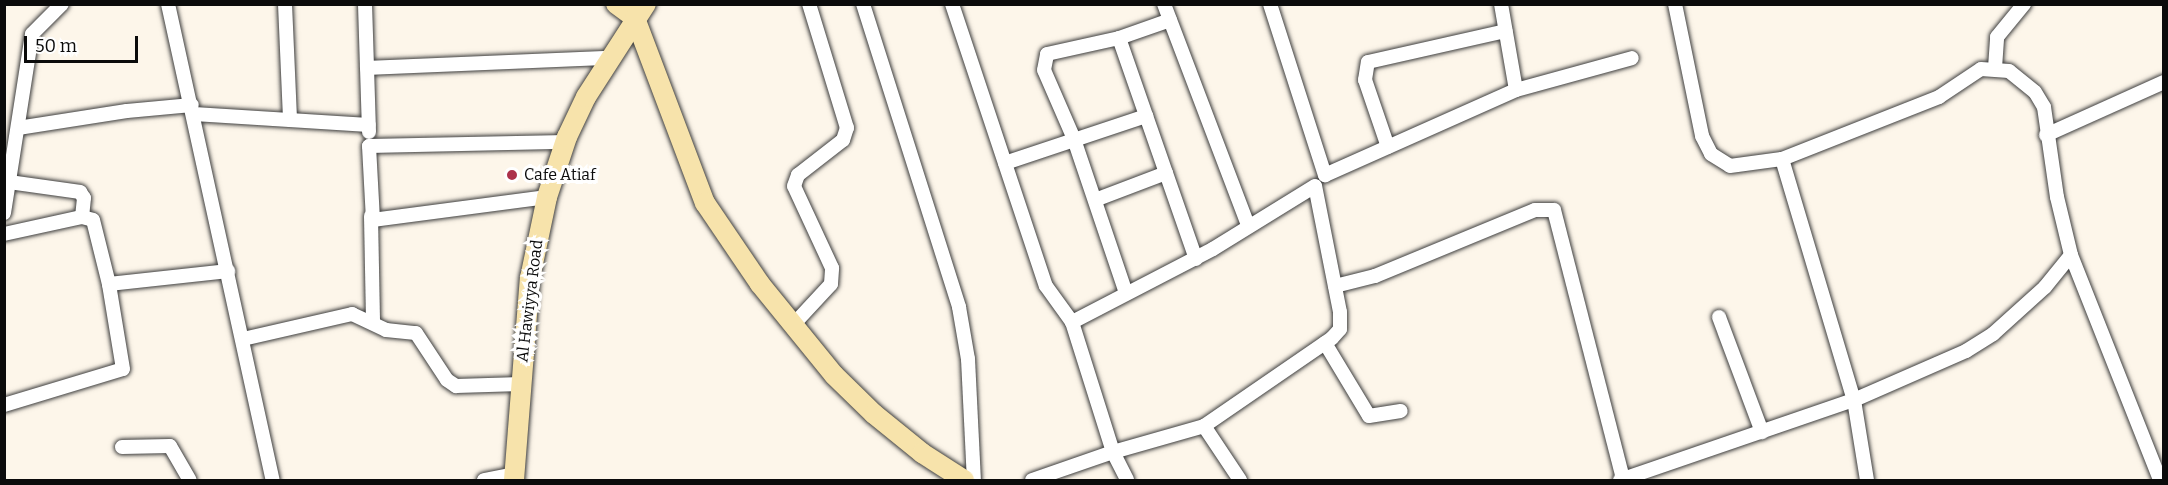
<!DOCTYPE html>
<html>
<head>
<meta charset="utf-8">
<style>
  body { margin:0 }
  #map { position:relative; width:2168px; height:485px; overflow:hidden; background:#fdf6ea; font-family:Bitter,serif }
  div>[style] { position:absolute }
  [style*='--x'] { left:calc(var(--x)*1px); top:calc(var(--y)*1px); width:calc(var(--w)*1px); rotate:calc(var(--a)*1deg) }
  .roads { filter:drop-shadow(0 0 2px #3e3e3e) drop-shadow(0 0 2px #3e3e3e) }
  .street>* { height:14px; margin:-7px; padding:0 7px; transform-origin:7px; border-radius:7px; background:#fff }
  .secondary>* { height:20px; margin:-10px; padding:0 10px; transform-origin:10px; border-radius:10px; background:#f7e3ab }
  .dots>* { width:16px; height:16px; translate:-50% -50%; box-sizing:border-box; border:3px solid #fff; border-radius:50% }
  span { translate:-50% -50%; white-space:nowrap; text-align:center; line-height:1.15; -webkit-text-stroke:6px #fff; paint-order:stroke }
  .poi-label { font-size:16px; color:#0b0b0b }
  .left { translate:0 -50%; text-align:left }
  .street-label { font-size:16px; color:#0b0b0b }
  .frame { position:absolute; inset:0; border:6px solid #0b0b0b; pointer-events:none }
  .scale { position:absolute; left:24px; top:36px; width:114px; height:27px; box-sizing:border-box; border:3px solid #0b0b0b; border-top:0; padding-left:8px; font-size:18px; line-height:21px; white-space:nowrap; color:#0b0b0b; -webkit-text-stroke:4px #fff; paint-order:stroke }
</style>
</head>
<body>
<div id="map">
  <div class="roads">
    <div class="street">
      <i style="--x:168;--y:4;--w:487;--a:77.6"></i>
      <i style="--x:285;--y:4;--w:116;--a:87.5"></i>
      <i style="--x:365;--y:4;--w:128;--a:88.2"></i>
      <i style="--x:863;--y:4;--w:318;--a:72.4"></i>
      <i style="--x:959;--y:307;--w:53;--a:80.2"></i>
      <i style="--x:968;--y:359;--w:121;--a:87.2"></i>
      <i style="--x:952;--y:4;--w:297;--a:71.6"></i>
      <i style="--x:1046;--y:286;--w:44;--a:54.2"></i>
      <i style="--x:1164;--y:4;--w:236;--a:69.2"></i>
      <i style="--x:1270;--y:4;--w:180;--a:72.2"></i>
      <i style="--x:1325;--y:175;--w:209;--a:-24"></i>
      <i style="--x:1516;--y:90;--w:120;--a:-15.4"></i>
      <i style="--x:1501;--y:4;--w:87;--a:80.1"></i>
      <i style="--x:1675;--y:4;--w:135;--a:78.4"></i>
      <i style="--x:1702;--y:136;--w:20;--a:63"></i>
      <i style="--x:1711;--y:154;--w:22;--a:32"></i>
      <i style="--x:1730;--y:166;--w:52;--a:-7.7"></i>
      <i style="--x:1782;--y:159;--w:169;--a:-21.5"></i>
      <i style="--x:1939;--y:97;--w:50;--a:-33.7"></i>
      <i style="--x:1981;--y:69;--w:28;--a:4"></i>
      <i style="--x:2009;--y:71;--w:33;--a:39"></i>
      <i style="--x:2035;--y:92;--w:17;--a:59"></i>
      <i style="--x:2044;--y:107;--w:91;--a:81.8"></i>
      <i style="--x:2057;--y:197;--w:60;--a:76.4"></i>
      <i style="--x:2071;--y:255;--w:242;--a:68.4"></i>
      <i style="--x:1119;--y:38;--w:54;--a:-19.4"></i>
      <i style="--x:367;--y:68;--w:242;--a:-2.4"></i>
      <i style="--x:1995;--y:68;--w:31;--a:-86"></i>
      <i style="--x:1997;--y:37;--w:43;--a:-50.7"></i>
      <i style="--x:194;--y:114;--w:175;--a:3.6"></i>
      <i style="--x:18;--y:128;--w:110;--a:-8.9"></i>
      <i style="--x:127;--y:111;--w:65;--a:-5.3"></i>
      <i style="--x:2046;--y:135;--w:129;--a:-24.2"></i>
      <i style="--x:1388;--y:147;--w:71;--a:-108.9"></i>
      <i style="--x:1365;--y:80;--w:18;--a:-81"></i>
      <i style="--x:1368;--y:62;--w:141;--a:-12.7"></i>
      <i style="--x:1782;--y:159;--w:252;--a:73.4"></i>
      <i style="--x:1854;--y:400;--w:81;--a:80.8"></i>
      <i style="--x:1005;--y:163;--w:149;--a:-18.4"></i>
      <i style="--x:9;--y:182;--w:72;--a:8"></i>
      <i style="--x:80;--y:192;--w:7;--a:56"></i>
      <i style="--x:84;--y:198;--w:19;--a:96"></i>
      <i style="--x:547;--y:197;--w:176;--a:172.5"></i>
      <i style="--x:373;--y:220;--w:74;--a:-93.1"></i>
      <i style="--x:369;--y:146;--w:197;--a:-1.2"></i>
      <i style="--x:1095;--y:200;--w:76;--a:-20.8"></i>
      <i style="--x:4;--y:213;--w:181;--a:-81.1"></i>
      <i style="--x:32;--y:34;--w:42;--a:-45"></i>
      <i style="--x:371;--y:216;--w:107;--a:88.9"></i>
      <i style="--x:4;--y:234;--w:80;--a:-12.3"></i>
      <i style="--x:82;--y:217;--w:11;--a:15"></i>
      <i style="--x:93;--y:220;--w:66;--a:76"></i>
      <i style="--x:109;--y:284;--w:120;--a:-6.2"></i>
      <i style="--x:1335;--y:286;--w:41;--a:-14"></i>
      <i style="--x:1375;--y:276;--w:173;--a:-22.4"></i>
      <i style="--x:1535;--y:210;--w:19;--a:0"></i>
      <i style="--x:1554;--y:210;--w:278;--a:75.6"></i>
      <i style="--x:1126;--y:293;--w:163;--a:-108.7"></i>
      <i style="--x:1074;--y:139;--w:75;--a:-113.5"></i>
      <i style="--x:1044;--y:70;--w:16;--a:-79"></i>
      <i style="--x:1047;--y:54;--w:74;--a:-12.5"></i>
      <i style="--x:1119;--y:38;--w:234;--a:70.8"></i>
      <i style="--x:1719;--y:317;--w:123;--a:69.5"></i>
      <i style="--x:793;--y:325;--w:56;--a:-47.2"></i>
      <i style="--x:831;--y:284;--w:16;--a:-86"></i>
      <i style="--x:832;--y:268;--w:90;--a:-114.9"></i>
      <i style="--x:794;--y:186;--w:12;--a:-70"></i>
      <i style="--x:798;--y:175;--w:57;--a:-37.9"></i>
      <i style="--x:843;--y:140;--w:13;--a:-72"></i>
      <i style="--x:847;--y:128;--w:130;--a:-107"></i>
      <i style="--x:243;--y:339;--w:112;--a:-12.9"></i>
      <i style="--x:352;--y:314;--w:38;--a:25"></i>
      <i style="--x:386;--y:330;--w:30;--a:6"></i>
      <i style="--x:416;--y:333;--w:56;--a:56.6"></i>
      <i style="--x:447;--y:380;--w:11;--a:34"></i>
      <i style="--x:456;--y:386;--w:65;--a:-1.8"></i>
      <i style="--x:1325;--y:343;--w:85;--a:58.9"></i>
      <i style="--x:1369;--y:416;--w:32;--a:-9"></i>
      <i style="--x:4;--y:405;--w:124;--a:-16.8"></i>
      <i style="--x:123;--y:369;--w:86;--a:-99.4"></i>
      <i style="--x:1204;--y:426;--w:65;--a:56.3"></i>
      <i style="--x:122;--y:447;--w:48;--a:-1.2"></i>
      <i style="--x:170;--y:446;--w:39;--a:60"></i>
      <i style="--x:484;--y:480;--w:31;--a:-11"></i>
      <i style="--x:1032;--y:480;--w:86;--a:-19.1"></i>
      <i style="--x:1113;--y:452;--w:95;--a:-15.9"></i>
      <i style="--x:1204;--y:426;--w:155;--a:-34.5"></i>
      <i style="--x:1332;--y:338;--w:12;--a:-48"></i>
      <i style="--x:1340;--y:329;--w:17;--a:-90"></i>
      <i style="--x:1340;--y:312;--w:128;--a:-101.2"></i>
      <i style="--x:1315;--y:186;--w:120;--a:148.3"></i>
      <i style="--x:1213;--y:249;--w:159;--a:152.6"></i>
      <i style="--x:1072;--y:322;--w:136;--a:72.5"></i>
      <i style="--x:1113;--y:452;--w:31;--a:63"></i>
      <i style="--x:1620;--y:480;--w:247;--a:-18.9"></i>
      <i style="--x:1854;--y:400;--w:122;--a:-23.6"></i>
      <i style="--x:1966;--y:351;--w:32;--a:-32"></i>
      <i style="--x:1993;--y:334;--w:70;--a:-42.1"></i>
      <i style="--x:2045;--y:287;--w:41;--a:-50.9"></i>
    </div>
    <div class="secondary">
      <i style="--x:616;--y:4;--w:24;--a:36"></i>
      <i style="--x:635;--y:18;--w:198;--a:69.3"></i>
      <i style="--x:705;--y:203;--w:98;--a:55.8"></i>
      <i style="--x:760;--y:284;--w:117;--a:50.9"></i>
      <i style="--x:834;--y:375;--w:56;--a:44.3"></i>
      <i style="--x:874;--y:414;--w:62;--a:39.1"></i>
      <i style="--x:922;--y:453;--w:50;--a:32.7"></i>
      <i style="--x:514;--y:480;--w:203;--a:-85.5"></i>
      <i style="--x:530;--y:278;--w:83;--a:-78.1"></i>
      <i style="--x:547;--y:197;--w:63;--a:-71.6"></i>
      <i style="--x:567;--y:137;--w:44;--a:-64.6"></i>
      <i style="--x:586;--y:97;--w:111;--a:-57.2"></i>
    </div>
  </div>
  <div class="dots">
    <i style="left:512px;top:175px;background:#ac314a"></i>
  </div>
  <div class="poi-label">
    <span class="left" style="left:524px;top:175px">Cafe Atiaf</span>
  </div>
  <div class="street-label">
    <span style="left:530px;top:301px;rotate:-83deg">Al Hawiyya Road</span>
  </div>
  <div class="frame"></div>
  <div class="scale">50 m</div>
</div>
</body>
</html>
